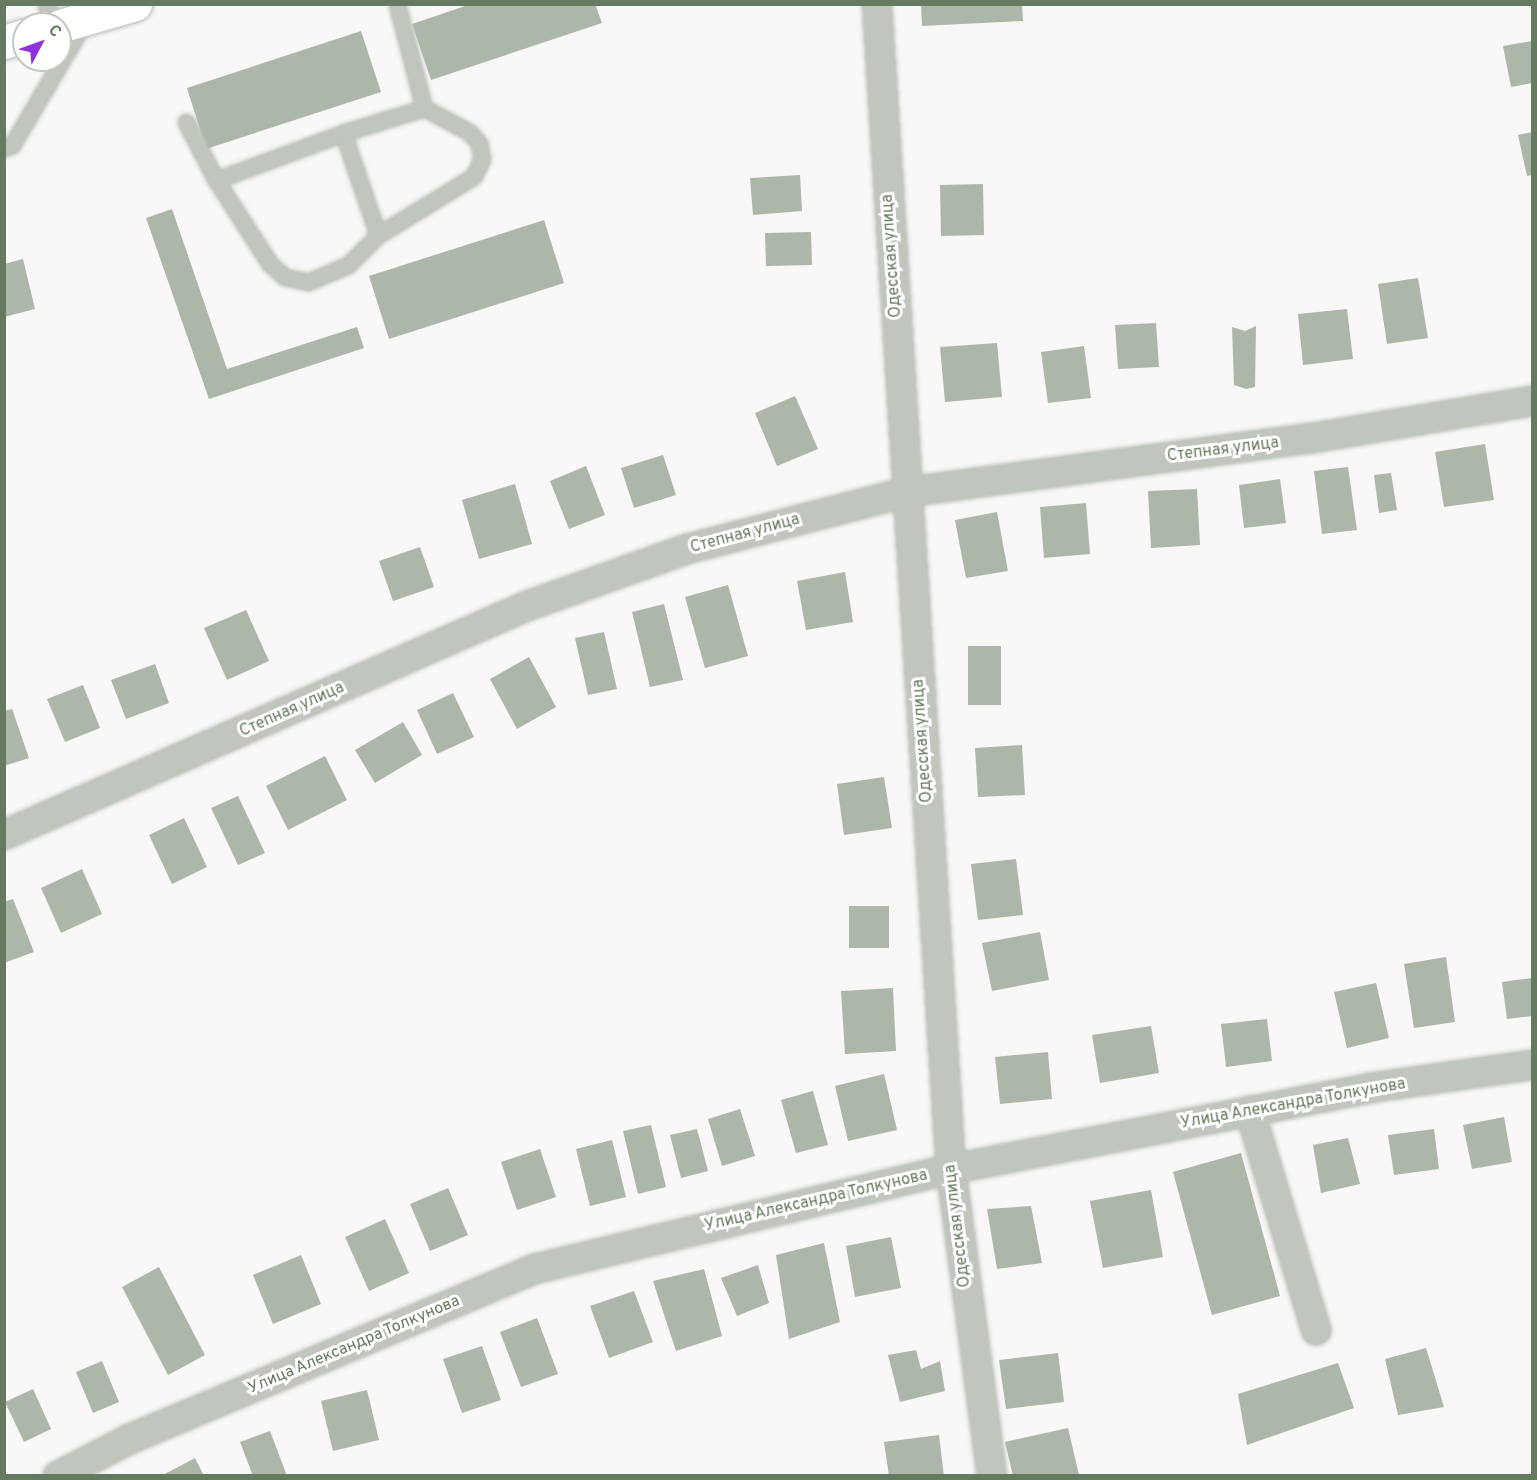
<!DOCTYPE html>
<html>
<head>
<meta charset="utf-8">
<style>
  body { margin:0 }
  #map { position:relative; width:1537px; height:1480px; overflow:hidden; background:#f9f7f8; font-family:Overpass,sans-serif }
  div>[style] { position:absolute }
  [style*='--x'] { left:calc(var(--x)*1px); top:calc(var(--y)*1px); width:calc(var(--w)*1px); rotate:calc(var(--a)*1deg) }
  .building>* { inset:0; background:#adb7a9 }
  .roads { filter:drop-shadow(0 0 2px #b5bdb3) drop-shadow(0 0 2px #b5bdb3) }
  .lane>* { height:15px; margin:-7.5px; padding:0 7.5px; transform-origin:7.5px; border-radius:7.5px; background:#c0c6be }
  .street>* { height:28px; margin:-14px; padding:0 14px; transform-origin:14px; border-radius:14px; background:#c0c6be }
  .secondary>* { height:33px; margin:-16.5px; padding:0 16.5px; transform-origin:16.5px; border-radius:16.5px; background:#fff }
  span { translate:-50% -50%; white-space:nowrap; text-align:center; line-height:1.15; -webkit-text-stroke:6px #fff; paint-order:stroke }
  .street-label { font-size:16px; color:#667a60 }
  .frame { position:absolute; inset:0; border:6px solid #667a60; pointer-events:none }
  .north { position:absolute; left:12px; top:12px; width:60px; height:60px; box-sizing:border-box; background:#fff; border:2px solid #c2cabf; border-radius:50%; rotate:49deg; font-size:16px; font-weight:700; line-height:24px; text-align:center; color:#667a60 }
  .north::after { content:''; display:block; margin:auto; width:21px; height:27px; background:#8e33dc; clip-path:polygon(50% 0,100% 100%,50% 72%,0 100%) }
</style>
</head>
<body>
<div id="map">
  <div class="building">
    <i style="clip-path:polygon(471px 4px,595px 4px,602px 23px,431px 80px,412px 24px)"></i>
    <i style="clip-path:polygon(921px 4px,1022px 4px,1023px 21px,922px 26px)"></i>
    <i style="clip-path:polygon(361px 31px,381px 92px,206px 149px,187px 88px)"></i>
    <i style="clip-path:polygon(1532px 41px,1532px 83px,1511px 87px,1503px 46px)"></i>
    <i style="clip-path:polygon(1532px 132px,1532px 175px,1527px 176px,1518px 135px)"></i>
    <i style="clip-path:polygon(800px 175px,802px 211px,753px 215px,750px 178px)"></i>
    <i style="clip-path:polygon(983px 184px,984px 235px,941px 236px,940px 185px)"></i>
    <i style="clip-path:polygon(172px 209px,227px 369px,357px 327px,364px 348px,209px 399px,146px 218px)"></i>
    <i style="clip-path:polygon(544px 220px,564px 283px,389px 339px,369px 276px)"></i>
    <i style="clip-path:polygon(811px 232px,812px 265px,766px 266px,765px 233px)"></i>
    <i style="clip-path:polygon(23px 259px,35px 309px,4px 317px,4px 264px)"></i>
    <i style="clip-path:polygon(1418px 278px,1428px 338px,1387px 344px,1378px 284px)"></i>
    <i style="clip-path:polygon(1347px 309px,1353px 359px,1303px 365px,1298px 314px)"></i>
    <i style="clip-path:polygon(1156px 323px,1159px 367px,1118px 369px,1115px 325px)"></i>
    <i style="clip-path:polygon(1256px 326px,1255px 387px,1246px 389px,1234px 385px,1232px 327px,1245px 331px)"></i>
    <i style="clip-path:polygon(997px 343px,1002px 397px,945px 402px,940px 347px)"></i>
    <i style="clip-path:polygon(1084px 346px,1091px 398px,1048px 403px,1041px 352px)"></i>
    <i style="clip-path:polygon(795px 396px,818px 449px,777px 466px,755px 413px)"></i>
    <i style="clip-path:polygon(1485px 444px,1494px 500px,1444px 507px,1435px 452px)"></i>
    <i style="clip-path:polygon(663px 455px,676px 495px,634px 508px,621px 468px)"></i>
    <i style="clip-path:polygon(586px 466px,605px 515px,569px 529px,550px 481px)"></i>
    <i style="clip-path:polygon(1348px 467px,1357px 530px,1322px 534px,1314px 471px)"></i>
    <i style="clip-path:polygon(1391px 473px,1397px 510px,1379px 513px,1374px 475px)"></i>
    <i style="clip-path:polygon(1280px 479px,1286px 523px,1244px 528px,1239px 485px)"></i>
    <i style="clip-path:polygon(515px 484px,532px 544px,479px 559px,462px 500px)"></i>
    <i style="clip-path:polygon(1197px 489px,1200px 545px,1151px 548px,1148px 491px)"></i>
    <i style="clip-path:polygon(1086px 503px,1090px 554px,1044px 558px,1040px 507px)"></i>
    <i style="clip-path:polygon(997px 512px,1008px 571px,966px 578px,955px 520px)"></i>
    <i style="clip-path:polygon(420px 547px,434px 587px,393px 601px,379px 561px)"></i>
    <i style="clip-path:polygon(845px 572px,853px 622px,806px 630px,797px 581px)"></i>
    <i style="clip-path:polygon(728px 585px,748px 656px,705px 668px,685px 597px)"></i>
    <i style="clip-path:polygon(664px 604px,683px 680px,650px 687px,632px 612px)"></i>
    <i style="clip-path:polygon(246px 610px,269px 661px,227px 680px,204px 628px)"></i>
    <i style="clip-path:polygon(604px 632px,617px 689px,588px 695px,575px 638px)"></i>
    <i style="clip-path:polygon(968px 646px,1001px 646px,1001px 705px,968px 705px)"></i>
    <i style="clip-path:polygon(529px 657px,556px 707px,517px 729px,490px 679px)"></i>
    <i style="clip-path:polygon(155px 664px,169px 703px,126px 719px,111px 680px)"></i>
    <i style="clip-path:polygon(83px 685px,100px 728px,65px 742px,47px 699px)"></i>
    <i style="clip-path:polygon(453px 693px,474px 737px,437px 754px,417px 710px)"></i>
    <i style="clip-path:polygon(12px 709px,29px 758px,4px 766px,4px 711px)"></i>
    <i style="clip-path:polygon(403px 722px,422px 755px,375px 783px,355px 750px)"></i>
    <i style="clip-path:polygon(1022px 745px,1025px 795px,978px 797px,975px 748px)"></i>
    <i style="clip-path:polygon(325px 756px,347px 800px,288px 830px,266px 786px)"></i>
    <i style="clip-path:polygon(884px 777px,892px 828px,844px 835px,837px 784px)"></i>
    <i style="clip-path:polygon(238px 796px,265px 853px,238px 865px,211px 808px)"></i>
    <i style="clip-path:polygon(184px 818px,207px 867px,172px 884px,149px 835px)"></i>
    <i style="clip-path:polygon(1016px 859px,1023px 915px,978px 920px,971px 864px)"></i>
    <i style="clip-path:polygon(82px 869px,102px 914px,61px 933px,41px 888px)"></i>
    <i style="clip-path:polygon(13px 899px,34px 952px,4px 963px,4px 902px)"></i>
    <i style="clip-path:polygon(849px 906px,889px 906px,889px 948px,849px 948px)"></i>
    <i style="clip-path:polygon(1040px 932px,1049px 980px,992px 991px,982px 943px)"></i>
    <i style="clip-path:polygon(1446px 957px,1455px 1022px,1414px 1028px,1404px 964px)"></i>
    <i style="clip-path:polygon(1532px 978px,1532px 1016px,1507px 1019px,1502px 982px)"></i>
    <i style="clip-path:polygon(1376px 983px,1389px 1038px,1347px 1048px,1334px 992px)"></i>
    <i style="clip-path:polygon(893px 988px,896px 1051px,845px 1054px,841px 991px)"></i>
    <i style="clip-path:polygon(1267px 1019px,1272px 1061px,1226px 1067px,1221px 1024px)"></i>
    <i style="clip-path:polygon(1151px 1026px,1159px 1073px,1100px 1083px,1092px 1035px)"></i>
    <i style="clip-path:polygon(1048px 1052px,1052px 1099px,1000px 1104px,995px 1057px)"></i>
    <i style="clip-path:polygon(884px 1074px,897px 1130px,848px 1141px,835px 1086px)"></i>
    <i style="clip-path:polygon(813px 1091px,828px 1145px,796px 1153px,781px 1100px)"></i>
    <i style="clip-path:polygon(740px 1109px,755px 1156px,722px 1166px,708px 1119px)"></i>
    <i style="clip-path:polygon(1504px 1117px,1512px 1162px,1472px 1169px,1463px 1125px)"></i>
    <i style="clip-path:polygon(651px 1125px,666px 1187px,638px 1194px,623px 1131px)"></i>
    <i style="clip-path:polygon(697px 1129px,708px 1171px,681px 1178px,670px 1135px)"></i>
    <i style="clip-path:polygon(1434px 1129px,1439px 1169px,1394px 1175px,1388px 1135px)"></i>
    <i style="clip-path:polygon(1348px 1138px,1360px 1184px,1321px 1193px,1313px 1145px)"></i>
    <i style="clip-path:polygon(612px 1140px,626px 1197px,590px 1206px,576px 1149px)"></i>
    <i style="clip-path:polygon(540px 1149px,556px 1197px,517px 1210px,501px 1162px)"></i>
    <i style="clip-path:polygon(1241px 1153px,1280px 1296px,1212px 1315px,1173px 1172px)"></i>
    <i style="clip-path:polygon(448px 1188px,468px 1235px,430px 1251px,410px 1204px)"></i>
    <i style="clip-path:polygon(1151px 1190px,1163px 1257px,1103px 1268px,1090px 1201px)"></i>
    <i style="clip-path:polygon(1031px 1206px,1042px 1263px,997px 1269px,987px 1209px)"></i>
    <i style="clip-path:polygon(385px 1219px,409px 1273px,369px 1291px,345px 1237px)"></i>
    <i style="clip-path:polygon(891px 1237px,901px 1288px,855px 1297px,846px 1246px)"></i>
    <i style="clip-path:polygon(824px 1243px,840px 1322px,789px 1339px,776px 1255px)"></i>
    <i style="clip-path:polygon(301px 1255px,321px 1304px,273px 1324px,253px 1275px)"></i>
    <i style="clip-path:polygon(758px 1265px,769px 1303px,737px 1316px,721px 1278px)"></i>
    <i style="clip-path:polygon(159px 1267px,205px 1355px,168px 1375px,122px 1287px)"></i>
    <i style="clip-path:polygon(704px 1269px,722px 1336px,676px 1351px,653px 1281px)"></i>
    <i style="clip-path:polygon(634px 1291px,653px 1342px,609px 1358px,590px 1306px)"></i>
    <i style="clip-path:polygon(537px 1318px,558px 1374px,521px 1387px,500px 1332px)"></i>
    <i style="clip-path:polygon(482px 1346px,501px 1400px,462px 1413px,443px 1359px)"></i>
    <i style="clip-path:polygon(1426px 1348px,1444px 1407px,1398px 1415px,1385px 1359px)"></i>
    <i style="clip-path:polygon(916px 1350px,921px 1369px,940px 1361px,945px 1391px,900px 1402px,888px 1355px)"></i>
    <i style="clip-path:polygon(1058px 1353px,1064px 1402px,1006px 1409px,999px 1360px)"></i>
    <i style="clip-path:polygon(102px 1361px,119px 1402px,93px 1413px,76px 1372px)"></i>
    <i style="clip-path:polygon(1338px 1363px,1354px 1408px,1247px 1445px,1238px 1394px)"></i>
    <i style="clip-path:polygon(33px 1389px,51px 1429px,24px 1442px,5px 1402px)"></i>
    <i style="clip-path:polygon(367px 1390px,379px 1440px,333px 1451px,321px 1401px)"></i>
    <i style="clip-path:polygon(1068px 1428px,1079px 1475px,1013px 1476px,1005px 1442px)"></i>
    <i style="clip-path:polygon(270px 1431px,287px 1476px,253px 1476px,240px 1442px)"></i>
    <i style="clip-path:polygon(939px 1435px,944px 1476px,889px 1476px,884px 1442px)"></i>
    <i style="clip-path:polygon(195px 1458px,204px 1476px,161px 1476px)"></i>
  </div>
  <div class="roads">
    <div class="lane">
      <i style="--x:46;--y:4;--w:21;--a:73"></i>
      <i style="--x:186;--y:122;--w:65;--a:62.7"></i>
      <i style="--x:216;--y:180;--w:100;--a:57.3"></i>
      <i style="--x:270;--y:264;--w:20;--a:41"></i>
      <i style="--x:285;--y:277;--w:24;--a:12"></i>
      <i style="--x:308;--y:282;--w:43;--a:-23"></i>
      <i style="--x:348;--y:265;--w:42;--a:-45"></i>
      <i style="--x:378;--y:235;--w:108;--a:-108.9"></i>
      <i style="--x:343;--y:133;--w:85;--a:-17.2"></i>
      <i style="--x:424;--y:108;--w:107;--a:-104.6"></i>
      <i style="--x:4;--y:148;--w:9;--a:-21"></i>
      <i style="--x:12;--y:145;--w:142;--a:-59.5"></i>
      <i style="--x:216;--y:180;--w:135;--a:-20.3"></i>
      <i style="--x:378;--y:235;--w:113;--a:-31.6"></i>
      <i style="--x:474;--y:176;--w:19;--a:-65"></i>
      <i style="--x:482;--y:159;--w:16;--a:-101"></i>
      <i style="--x:479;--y:143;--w:15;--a:-132"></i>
      <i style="--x:469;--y:132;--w:51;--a:-151.9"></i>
    </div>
    <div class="street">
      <i style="--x:877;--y:4;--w:1167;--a:86.37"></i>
      <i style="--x:951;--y:1169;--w:310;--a:82.4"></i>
      <i style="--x:4;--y:835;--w:571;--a:-23.65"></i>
      <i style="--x:527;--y:606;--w:170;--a:-19.6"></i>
      <i style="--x:687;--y:549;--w:227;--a:-14.5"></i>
      <i style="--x:907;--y:492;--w:410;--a:-7.6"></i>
      <i style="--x:1313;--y:438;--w:222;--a:-9.6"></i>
      <i style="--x:1250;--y:1111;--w:229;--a:73.2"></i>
      <i style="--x:58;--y:1476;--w:81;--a:-27.2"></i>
      <i style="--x:130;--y:1439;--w:438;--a:-22.8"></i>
      <i style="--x:534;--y:1269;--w:429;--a:-13.5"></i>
      <i style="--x:951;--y:1169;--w:427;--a:-10.9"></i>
      <i style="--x:1370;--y:1088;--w:164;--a:-8.1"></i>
    </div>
    <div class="secondary">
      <i style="--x:60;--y:26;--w:78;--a:-16.3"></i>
      <i style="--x:4;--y:42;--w:21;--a:-17"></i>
    </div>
  </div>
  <div class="street-label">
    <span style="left:892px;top:256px;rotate:-94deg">Одесская улица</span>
    <span style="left:1223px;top:450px;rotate:-7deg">Степная улица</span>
    <span style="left:745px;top:534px;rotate:-15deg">Степная улица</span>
    <span style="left:292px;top:710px;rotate:-24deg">Степная улица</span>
    <span style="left:923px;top:741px;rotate:-94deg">Одесская улица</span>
    <span style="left:1293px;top:1104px;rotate:-10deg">Улица Александра Толкунова</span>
    <span style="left:816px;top:1201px;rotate:-13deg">Улица Александра Толкунова</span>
    <span style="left:958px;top:1226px;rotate:-97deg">Одесская улица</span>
    <span style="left:354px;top:1345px;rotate:-23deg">Улица Александра Толкунова</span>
  </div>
  <div class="frame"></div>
  <div class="north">С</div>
</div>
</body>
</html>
